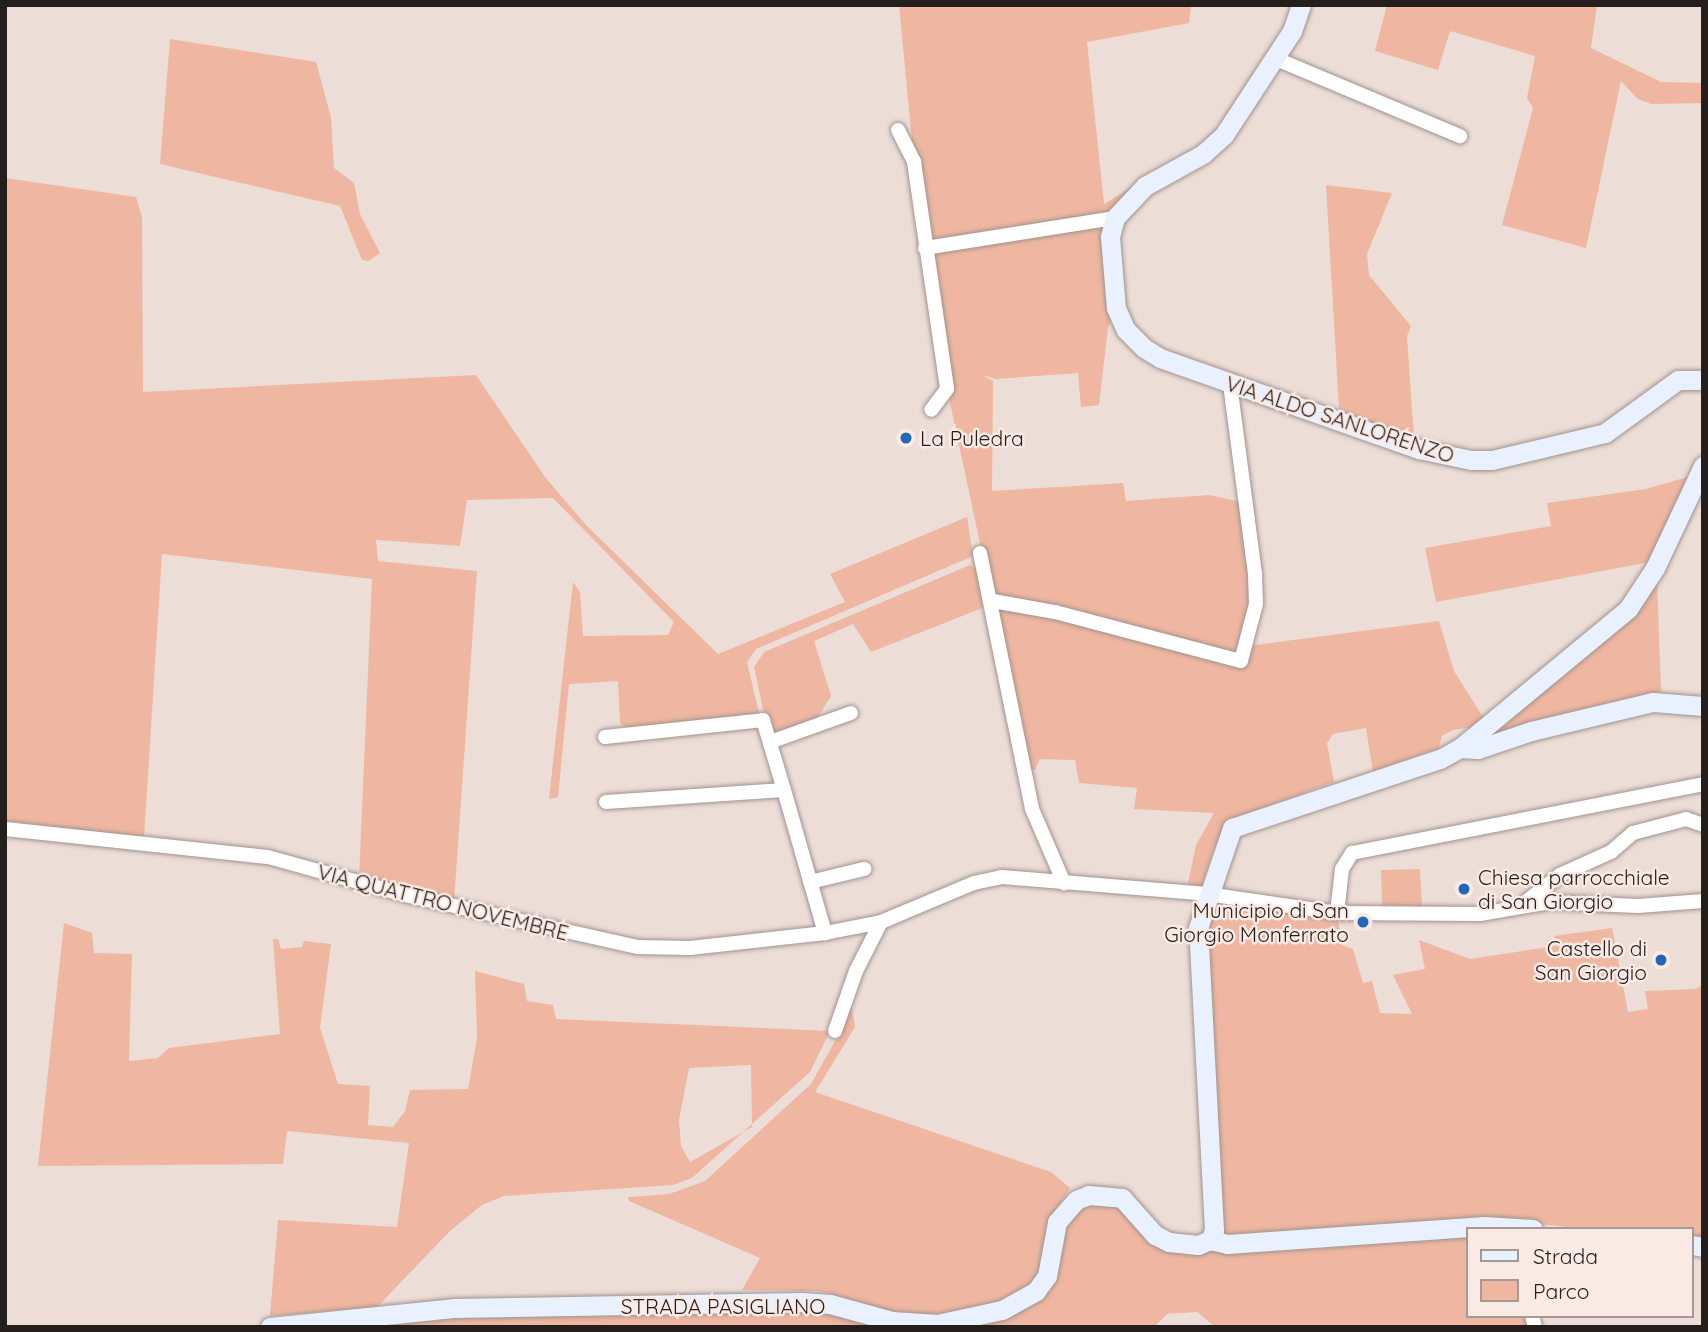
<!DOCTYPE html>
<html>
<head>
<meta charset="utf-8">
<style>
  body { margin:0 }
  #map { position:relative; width:1708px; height:1332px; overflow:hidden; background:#ecddd7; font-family:Quicksand,sans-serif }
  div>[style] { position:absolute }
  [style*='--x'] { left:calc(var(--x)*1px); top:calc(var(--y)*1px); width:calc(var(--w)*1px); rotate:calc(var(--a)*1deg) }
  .green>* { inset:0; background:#efb7a1 }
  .roads { filter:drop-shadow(0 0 2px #a2938e) drop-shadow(0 0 2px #a2938e) }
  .street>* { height:14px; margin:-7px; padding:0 7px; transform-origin:7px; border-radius:7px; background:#fff }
  .secondary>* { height:19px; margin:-9.5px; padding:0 9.5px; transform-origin:9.5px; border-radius:9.5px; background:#e8f1fd }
  .dots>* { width:19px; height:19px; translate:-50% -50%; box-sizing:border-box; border:4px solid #faeae4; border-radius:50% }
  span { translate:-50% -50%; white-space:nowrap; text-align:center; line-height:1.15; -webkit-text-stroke:5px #faeae4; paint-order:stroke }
  .street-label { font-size:21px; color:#241f1d }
  .poi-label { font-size:21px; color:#241f1d }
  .left { translate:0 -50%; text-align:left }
  .right { translate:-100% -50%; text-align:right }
  .frame { position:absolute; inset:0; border:7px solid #241f1d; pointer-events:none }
  .legend { position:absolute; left:1466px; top:1227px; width:228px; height:91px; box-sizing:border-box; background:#faeae4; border:2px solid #a49994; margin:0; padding:9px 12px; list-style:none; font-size:21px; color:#241f1d }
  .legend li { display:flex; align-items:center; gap:14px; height:35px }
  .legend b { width:35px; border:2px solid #a49994 }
</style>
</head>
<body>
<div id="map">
  <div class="green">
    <i style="clip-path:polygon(899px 5px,1191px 5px,1189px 23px,1087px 42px,1104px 204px,1187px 153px,1115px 218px,1116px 308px,1108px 328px,1099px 405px,1081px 407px,1078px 373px,996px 379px,982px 375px,993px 381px,992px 491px,1123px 483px,1126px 501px,1209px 495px,1246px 503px,1255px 574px,1248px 646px,1439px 621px,1454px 671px,1488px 725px,1453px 730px,1442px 736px,1439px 748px,1373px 772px,1366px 728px,1333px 734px,1327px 743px,1334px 782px,1235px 818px,1214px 848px,1200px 891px,1187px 888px,1196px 845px,1214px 813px,1134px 809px,1137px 788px,1079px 783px,1075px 760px,1040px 759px,1035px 770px,1028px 768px,947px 389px,914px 162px)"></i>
    <i style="clip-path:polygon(1387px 5px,1597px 5px,1591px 48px,1661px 82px,1703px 83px,1703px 103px,1651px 104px,1638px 99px,1621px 81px,1586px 248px,1502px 225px,1533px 108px,1527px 98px,1535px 56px,1450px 31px,1438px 70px,1375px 51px)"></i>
    <i style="clip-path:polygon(170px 39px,316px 62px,331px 117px,334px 168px,354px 183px,360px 214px,380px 253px,369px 261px,362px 260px,340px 206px,160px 164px)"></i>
    <i style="clip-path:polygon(5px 178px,136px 197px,142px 217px,143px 392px,476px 375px,545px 477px,586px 525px,718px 654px,845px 602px,830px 574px,967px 517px,973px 556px,756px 649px,747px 662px,760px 717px,630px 730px,620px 723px,618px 681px,569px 684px,558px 797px,549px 799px,573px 582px,580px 592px,583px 636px,668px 635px,674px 622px,553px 498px,467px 500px,460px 546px,376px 540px,378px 561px,477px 571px,454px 902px,359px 879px,372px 579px,162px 554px,144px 838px,5px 821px)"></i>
    <i style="clip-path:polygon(1326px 185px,1392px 193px,1367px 254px,1369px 275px,1411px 326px,1407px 336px,1414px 440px,1339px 409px)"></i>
    <i style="clip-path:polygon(1691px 476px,1650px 562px,1436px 602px,1425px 548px,1551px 526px,1547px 503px,1646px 489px)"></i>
    <i style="clip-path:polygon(970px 565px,983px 572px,990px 605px,871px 652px,853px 624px,814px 641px,831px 696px,814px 723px,770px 742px,754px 667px,764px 652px)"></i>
    <i style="clip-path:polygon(1657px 579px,1661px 691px,1476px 744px)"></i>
    <i style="clip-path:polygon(1420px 869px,1422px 908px,1382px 905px,1381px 870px)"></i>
    <i style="clip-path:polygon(1218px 899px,1338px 919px,1342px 945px,1353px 949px,1363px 983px,1372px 981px,1380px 1013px,1412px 1014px,1393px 975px,1425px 969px,1419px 940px,1470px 959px,1555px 946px,1554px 936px,1612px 928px,1628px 1012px,1648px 1009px,1645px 991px,1696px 989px,1703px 984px,1703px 1242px,1692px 1241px,1692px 1229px,1585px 1229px,1493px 1219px,1236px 1238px,1222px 1234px,1203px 928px)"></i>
    <i style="clip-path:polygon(evenodd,64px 923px,92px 933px,94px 953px,132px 954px,129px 1061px,158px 1058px,169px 1048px,280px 1034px,273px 939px,278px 939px,281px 949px,302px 947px,304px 941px,331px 944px,320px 1028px,338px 1084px,370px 1086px,368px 1125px,393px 1127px,405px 1111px,410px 1090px,468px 1089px,477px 1038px,475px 971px,524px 984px,527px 1001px,553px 1005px,556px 1019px,830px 1031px,810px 1072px,692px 1178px,673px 1185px,504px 1196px,482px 1205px,450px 1231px,377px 1307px,270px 1316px,278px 1220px,397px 1227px,409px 1143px,287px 1131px,283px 1164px,38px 1166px,64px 923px,751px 1065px,752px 1127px,690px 1162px,681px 1146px,679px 1120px,689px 1068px,751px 1065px)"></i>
    <i style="clip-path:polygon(851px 1003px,855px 1027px,815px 1092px,1051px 1172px,1070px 1188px,1050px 1219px,1047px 1261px,1035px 1281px,1009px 1298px,971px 1311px,919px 1315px,888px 1312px,820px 1291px,742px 1290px,760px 1258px,629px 1201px,628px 1197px,669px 1194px,705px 1181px,811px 1084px,840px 1032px)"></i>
    <i style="clip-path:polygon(1103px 1199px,1120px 1207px,1158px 1245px,1333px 1246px,1359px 1240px,1468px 1236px,1468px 1316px,1532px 1316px,1535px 1327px,1215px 1327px,1197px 1312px,1167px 1314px,1154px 1327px,955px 1327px,1038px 1295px,1065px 1226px,1080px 1206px)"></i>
    <i style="clip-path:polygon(801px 1306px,940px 1327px,317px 1327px,455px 1314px)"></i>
  </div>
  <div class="roads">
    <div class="street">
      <i style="--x:1274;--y:58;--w:202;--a:22.8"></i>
      <i style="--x:898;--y:130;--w:36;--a:63"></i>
      <i style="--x:914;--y:162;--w:229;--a:81.7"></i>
      <i style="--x:947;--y:389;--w:26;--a:127"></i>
      <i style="--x:925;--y:248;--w:192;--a:-9"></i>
      <i style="--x:980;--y:553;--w:261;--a:78.5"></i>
      <i style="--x:1032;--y:809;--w:81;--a:66.6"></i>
      <i style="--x:993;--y:601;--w:63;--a:10.1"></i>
      <i style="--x:1055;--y:612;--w:192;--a:14.8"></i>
      <i style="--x:1241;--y:661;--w:59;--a:-75.3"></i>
      <i style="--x:1256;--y:604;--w:30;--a:-92"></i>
      <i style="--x:1255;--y:574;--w:193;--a:-97.5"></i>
      <i style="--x:605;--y:737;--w:159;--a:-6.1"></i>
      <i style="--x:763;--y:720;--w:73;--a:73.3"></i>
      <i style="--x:770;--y:742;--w:86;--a:-19.7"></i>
      <i style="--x:606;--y:802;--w:178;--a:-3.9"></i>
      <i style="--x:784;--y:790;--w:149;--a:74"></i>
      <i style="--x:5;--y:829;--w:264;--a:6.1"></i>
      <i style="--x:268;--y:857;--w:142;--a:15.5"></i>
      <i style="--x:405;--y:895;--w:239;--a:12.6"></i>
      <i style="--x:638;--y:947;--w:52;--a:1.1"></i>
      <i style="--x:690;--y:948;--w:136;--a:-6.3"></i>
      <i style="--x:825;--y:933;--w:57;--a:-11.1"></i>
      <i style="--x:881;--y:922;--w:101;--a:-22.8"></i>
      <i style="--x:974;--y:883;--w:29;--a:-12"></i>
      <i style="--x:1002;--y:877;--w:206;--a:4.7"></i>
      <i style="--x:1207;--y:894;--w:131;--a:8.3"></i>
      <i style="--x:1337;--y:913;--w:143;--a:0.4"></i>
      <i style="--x:1480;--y:914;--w:71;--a:-9.7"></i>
      <i style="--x:1550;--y:902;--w:88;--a:2.6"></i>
      <i style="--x:1638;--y:906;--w:65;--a:-4.4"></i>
      <i style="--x:810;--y:882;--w:56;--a:-13.5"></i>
      <i style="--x:1523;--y:904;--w:47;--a:-38.1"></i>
      <i style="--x:1560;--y:875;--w:56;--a:-24.3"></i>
      <i style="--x:1611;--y:852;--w:29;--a:-41"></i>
      <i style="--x:1633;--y:833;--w:55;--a:-14.8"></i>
      <i style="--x:1686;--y:819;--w:18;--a:19"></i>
      <i style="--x:1337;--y:913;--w:44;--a:-83.5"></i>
      <i style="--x:1342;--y:869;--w:19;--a:-58"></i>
      <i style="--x:1352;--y:853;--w:358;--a:-11.1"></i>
      <i style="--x:835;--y:1031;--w:64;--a:-70.7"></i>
      <i style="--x:856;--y:971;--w:55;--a:-63"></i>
      <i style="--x:1532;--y:1316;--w:11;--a:75"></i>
    </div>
    <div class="secondary">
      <i style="--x:1301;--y:5;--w:28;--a:109"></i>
      <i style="--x:1292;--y:31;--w:124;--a:123.2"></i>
      <i style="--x:1224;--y:135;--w:28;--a:138"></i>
      <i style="--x:1203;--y:154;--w:66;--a:151.1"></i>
      <i style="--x:1145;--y:186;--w:44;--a:133.2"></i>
      <i style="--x:1115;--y:218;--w:20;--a:105"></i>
      <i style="--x:1110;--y:237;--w:71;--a:85.2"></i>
      <i style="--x:1116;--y:308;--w:24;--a:66"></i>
      <i style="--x:1126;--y:330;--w:25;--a:45"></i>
      <i style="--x:1144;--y:348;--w:19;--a:32"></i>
      <i style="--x:1160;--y:358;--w:275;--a:19.4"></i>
      <i style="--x:1419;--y:449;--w:53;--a:11.9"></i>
      <i style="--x:1471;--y:460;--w:21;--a:0"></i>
      <i style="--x:1492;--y:460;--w:116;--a:-13.4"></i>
      <i style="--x:1605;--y:433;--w:90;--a:-36"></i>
      <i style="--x:1678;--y:380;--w:25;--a:0"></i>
      <i style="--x:1460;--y:748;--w:218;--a:-39.6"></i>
      <i style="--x:1628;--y:609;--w:49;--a:-56.6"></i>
      <i style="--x:1655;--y:568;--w:113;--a:-64.8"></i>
      <i style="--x:1210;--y:1240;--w:11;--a:-68"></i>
      <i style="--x:1214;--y:1230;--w:302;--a:-93"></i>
      <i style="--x:1198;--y:928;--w:106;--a:-71.2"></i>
      <i style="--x:1232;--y:828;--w:219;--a:-18.4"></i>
      <i style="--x:1440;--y:759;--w:23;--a:-29"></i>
      <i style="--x:1460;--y:748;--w:18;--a:3"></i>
      <i style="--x:1478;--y:749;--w:56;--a:-18.8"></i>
      <i style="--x:1531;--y:731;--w:125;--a:-13.4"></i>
      <i style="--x:1653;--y:702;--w:50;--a:4.6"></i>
      <i style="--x:1210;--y:1240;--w:17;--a:13"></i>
      <i style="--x:1227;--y:1244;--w:258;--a:-4"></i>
      <i style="--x:1484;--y:1226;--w:49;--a:3.5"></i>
      <i style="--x:1692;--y:1245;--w:11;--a:10"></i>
      <i style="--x:270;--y:1327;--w:186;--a:-5.9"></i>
      <i style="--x:455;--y:1308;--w:347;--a:-1"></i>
      <i style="--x:802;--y:1302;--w:28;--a:4"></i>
      <i style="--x:830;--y:1304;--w:64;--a:15.3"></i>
      <i style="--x:892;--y:1321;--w:45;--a:3.8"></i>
      <i style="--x:937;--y:1324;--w:66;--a:-12.2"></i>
      <i style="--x:1002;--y:1310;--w:39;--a:-29"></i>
      <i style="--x:1036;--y:1291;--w:19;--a:-54"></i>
      <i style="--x:1047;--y:1276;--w:55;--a:-79.5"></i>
      <i style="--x:1057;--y:1222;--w:29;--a:-49"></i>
      <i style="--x:1076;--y:1200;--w:14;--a:-21"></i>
      <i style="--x:1089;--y:1195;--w:33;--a:5"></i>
      <i style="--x:1122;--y:1198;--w:50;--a:48.3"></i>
      <i style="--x:1155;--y:1235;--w:16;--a:27"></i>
      <i style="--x:1169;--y:1242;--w:29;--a:6"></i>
      <i style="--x:1198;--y:1245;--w:13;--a:-23"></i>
    </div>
  </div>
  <div class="dots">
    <i style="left:906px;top:438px;background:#2368b8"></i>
    <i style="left:1464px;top:889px;background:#2368b8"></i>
    <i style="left:1363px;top:922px;background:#2368b8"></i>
    <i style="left:1661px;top:960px;background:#2368b8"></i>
  </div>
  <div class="street-label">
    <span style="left:1340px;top:419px;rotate:18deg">VIA ALDO SANLORENZO</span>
    <span style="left:443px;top:902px;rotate:14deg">VIA QUATTRO NOVEMBRE</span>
    <span style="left:723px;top:1306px">STRADA PASIGLIANO</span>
  </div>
  <div class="poi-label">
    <span class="left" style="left:920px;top:438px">La Puledra</span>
    <span class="left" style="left:1478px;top:889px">Chiesa parrocchiale<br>di San Giorgio</span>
    <span class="right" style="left:1349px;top:922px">Municipio di San<br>Giorgio Monferrato</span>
    <span class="right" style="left:1647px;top:960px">Castello di<br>San Giorgio</span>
  </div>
  <div class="frame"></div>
  <ul class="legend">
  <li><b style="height:9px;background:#e8f1fd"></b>Strada</li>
  <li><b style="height:19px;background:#efb7a1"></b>Parco</li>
  </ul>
</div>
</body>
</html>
